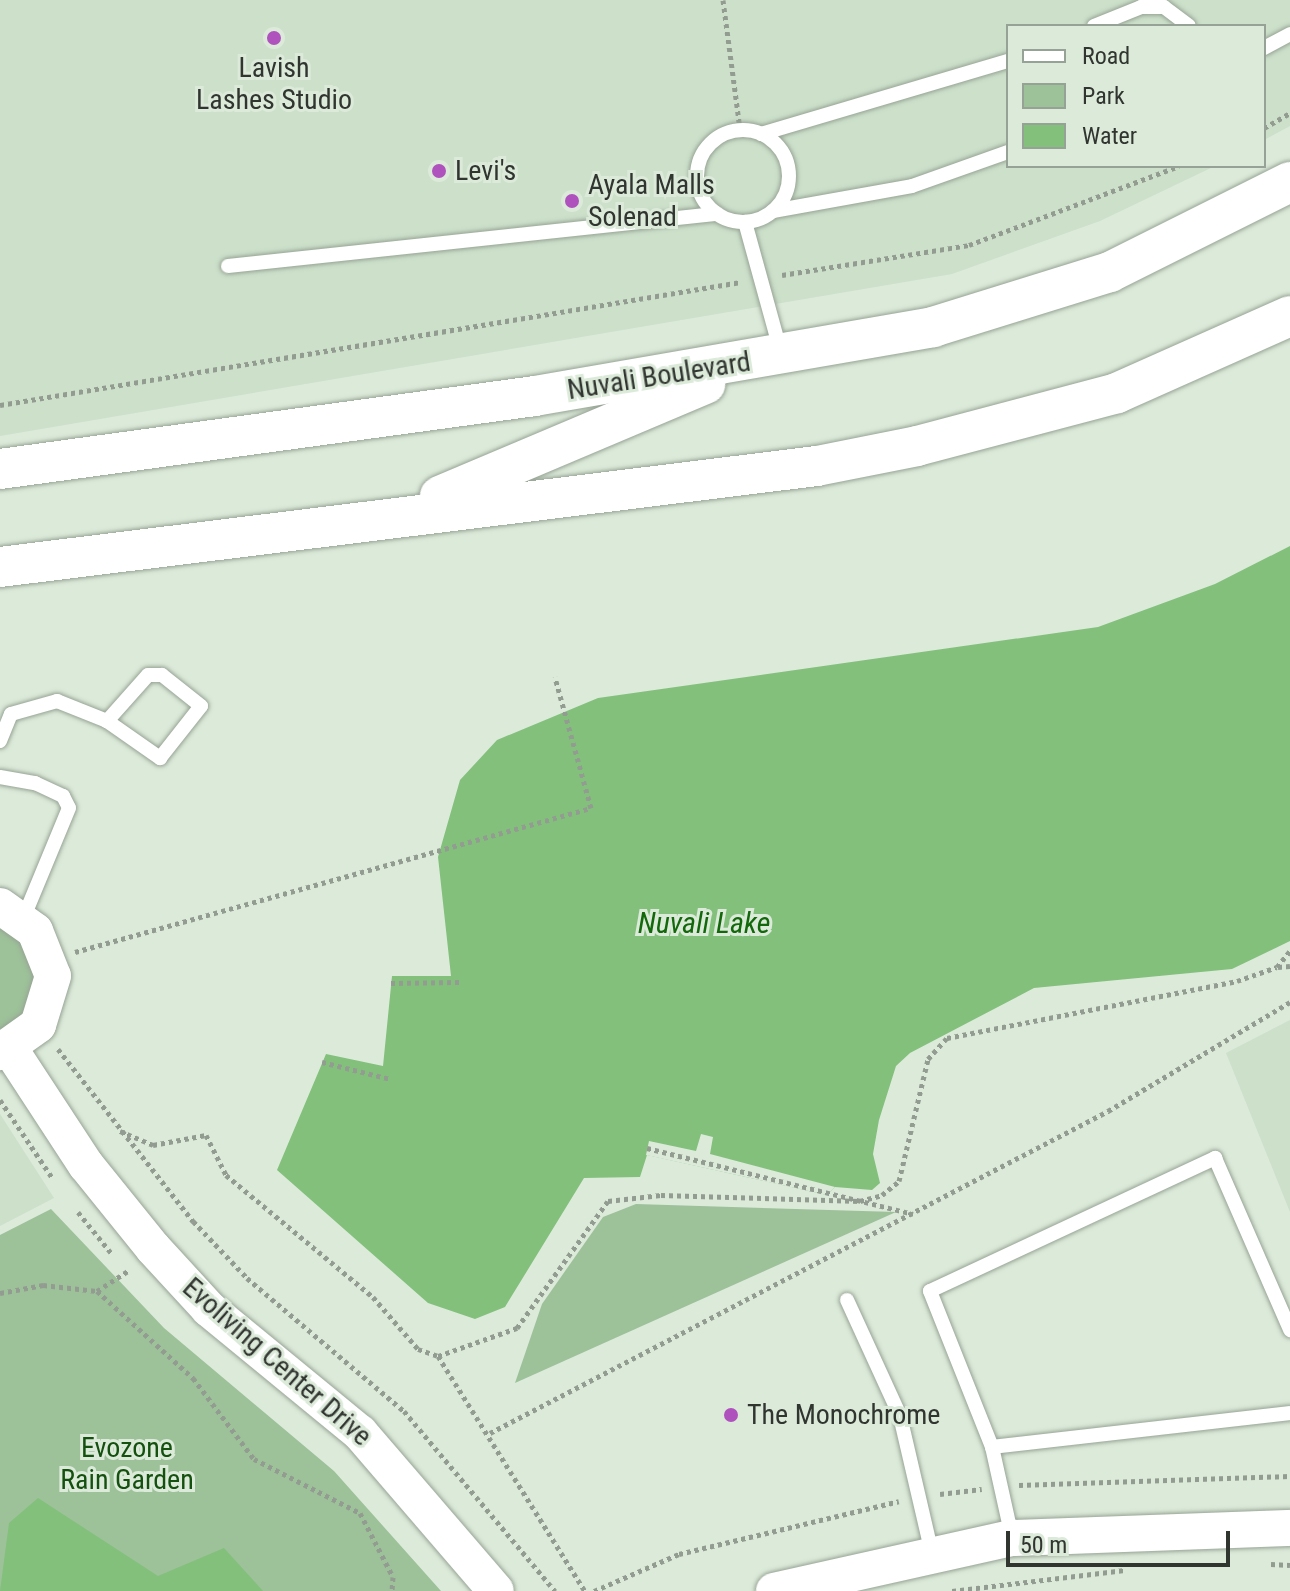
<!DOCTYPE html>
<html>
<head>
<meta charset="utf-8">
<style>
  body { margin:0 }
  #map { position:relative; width:1290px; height:1591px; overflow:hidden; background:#dceada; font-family:"Roboto Condensed",sans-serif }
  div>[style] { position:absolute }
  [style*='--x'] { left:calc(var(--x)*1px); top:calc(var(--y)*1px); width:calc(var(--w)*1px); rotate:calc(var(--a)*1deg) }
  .built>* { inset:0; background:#cce0ca }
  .green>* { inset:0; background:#9dc199 }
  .water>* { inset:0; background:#83c07c }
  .pier>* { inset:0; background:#dceada }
  .path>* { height:5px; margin-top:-2.5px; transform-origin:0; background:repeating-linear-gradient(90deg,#929c90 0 4px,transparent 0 8px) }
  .roads { filter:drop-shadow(0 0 2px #97a495) drop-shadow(0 0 2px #97a495) }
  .service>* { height:14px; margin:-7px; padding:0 7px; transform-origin:7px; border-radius:7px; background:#fff }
  .service>.ring { margin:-7px; padding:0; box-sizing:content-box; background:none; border:14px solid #fff; border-radius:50% }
  .tertiary>* { height:36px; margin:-18px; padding:0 18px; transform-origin:18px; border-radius:18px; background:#fff }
  .secondary>* { height:40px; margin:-20px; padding:0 20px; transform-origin:20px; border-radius:20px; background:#fff }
  .dots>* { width:22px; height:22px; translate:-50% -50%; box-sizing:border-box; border:4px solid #dceada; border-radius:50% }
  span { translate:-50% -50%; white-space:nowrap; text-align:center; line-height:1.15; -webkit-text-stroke:6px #dceada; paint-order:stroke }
  .poi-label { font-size:28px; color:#30352f }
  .left { translate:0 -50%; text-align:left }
  .street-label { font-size:28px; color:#30352f }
  .park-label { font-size:28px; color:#14510f }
  .water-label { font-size:30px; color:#14680c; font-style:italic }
  .legend { position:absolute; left:1006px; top:24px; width:260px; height:144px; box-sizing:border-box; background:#dceada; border:2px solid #97a296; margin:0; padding:10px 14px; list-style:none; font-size:24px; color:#30352f }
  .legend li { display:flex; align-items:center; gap:16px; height:40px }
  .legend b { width:40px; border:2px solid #97a296 }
  .scale { position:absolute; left:1006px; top:1531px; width:224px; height:36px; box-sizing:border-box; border:4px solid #30352f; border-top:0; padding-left:10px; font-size:24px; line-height:28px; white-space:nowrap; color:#30352f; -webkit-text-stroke:6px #dceada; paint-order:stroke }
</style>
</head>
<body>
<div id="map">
  <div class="built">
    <i style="clip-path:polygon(0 0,1290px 0,1290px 126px,1264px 140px,1264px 26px,1008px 26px,1008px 166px,1215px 166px,1100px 221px,952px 274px,0 436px)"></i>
    <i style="clip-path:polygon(1290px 1020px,1290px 1212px,1226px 1053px)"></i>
    <i style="clip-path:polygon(0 1114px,54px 1198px,0 1226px)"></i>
  </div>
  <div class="green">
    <i style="clip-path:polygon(0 926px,20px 940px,35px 975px,26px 1012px,0 1033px)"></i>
    <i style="clip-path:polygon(636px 1204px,896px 1212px,515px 1383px,542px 1304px,603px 1217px)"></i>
    <i style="clip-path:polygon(51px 1209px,164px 1328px,334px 1471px,441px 1591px,0 1591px,0 1235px)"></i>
  </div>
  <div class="water">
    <i style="clip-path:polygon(1290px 546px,1290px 941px,1232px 969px,1034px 988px,910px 1053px,896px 1066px,879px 1120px,873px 1154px,880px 1183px,872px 1190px,835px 1187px,827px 1195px,647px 1155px,640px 1177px,584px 1178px,505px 1307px,475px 1319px,428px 1303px,277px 1170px,326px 1054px,383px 1066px,392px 976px,451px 976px,438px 857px,460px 780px,497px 740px,598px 698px,1098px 627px,1215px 584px)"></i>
    <i style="clip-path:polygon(38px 1498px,158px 1576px,224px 1548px,263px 1591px,0 1591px,9px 1523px)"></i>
  </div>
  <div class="pier">
    <i style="clip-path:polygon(701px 1134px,713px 1137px,710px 1154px,835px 1187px,827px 1195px,646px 1155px,649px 1141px,696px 1151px)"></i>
  </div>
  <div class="path">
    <i style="--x:723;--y:0;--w:130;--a:82.5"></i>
    <i style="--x:1264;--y:128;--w:30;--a:-30"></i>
    <i style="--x:782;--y:275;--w:189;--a:-9.1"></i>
    <i style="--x:969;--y:245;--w:224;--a:-20.6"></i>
    <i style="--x:0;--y:405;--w:751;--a:-9.42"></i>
    <i style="--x:75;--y:952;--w:536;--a:-15.59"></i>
    <i style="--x:591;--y:808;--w:136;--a:-105.4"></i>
    <i style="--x:1278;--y:967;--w:12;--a:-5"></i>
    <i style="--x:391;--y:983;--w:68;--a:-0.8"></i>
    <i style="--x:58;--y:1049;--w:219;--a:51.9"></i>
    <i style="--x:193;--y:1221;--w:79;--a:46.5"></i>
    <i style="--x:247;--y:1278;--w:206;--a:40.3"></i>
    <i style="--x:404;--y:1411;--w:235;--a:50"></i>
    <i style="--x:322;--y:1062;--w:70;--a:14"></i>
    <i style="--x:0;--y:1100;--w:95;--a:56.1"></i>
    <i style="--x:120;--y:1131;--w:36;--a:23"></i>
    <i style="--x:153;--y:1145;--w:54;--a:-10.7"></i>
    <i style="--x:206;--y:1135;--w:45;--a:63.4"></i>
    <i style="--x:226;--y:1175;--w:191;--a:39.7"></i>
    <i style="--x:373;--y:1297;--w:69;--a:49.1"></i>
    <i style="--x:418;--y:1349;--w:21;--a:19"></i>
    <i style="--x:438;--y:1356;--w:277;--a:58"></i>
    <i style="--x:647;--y:1148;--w:274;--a:13.9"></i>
    <i style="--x:78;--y:1212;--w:54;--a:51"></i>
    <i style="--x:97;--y:1291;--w:38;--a:-33"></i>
    <i style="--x:0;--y:1293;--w:44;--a:-10.5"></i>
    <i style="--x:43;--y:1285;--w:54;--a:6.3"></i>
    <i style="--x:97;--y:1291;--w:130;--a:42.2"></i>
    <i style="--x:193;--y:1378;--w:101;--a:53"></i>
    <i style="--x:254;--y:1459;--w:119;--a:27"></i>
    <i style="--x:360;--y:1513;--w:72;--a:62.7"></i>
    <i style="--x:393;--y:1577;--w:14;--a:94"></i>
    <i style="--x:438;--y:1356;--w:84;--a:-19.5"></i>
    <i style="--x:517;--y:1328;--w:156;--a:-54.4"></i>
    <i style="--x:608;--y:1201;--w:53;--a:-6.5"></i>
    <i style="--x:661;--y:1195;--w:199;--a:1.7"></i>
    <i style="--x:860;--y:1201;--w:23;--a:-15"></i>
    <i style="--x:882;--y:1195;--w:22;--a:-39"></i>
    <i style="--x:899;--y:1181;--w:125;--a:-76.6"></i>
    <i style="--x:928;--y:1059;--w:28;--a:-48"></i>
    <i style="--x:947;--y:1038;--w:296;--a:-11.1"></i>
    <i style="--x:1237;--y:981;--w:42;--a:-19.3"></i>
    <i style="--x:1277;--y:967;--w:21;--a:-51"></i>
    <i style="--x:490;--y:1433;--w:697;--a:-27.52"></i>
    <i style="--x:1108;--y:1111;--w:212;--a:-30.9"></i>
    <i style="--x:1019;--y:1485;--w:271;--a:-1.9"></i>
    <i style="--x:940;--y:1494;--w:42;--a:-6.8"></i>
    <i style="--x:1271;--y:1564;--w:19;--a:3"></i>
    <i style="--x:594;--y:1591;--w:93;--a:-23.5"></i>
    <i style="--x:679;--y:1554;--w:226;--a:-13.5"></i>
    <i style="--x:952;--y:1591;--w:174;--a:-6.9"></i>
  </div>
  <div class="roads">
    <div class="service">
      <i style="--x:1094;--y:26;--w:51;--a:-22"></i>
      <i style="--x:1141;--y:7;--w:23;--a:0"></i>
      <i style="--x:1164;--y:7;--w:31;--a:37"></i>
      <i style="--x:1264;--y:48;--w:30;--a:-28"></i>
      <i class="ring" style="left:697px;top:130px;width:78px;height:78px"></i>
      <i style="--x:761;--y:134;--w:258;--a:-16.5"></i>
      <i style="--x:773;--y:211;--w:141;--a:-10.2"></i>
      <i style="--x:912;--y:186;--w:102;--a:-19.5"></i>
      <i style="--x:745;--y:222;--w:132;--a:74.6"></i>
      <i style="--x:228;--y:266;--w:492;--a:-6.1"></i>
      <i style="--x:0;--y:741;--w:29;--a:-68"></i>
      <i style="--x:11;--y:714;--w:48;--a:-15.8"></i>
      <i style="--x:57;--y:701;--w:54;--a:21.8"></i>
      <i style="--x:107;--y:721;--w:65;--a:34.9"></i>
      <i style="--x:160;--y:758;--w:66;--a:-51.7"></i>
      <i style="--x:201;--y:706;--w:50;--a:-141.5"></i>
      <i style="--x:162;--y:675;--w:14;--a:180"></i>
      <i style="--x:148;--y:675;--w:62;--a:131.7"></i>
      <i style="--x:0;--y:777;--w:36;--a:10"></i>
      <i style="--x:35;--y:783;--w:31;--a:25"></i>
      <i style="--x:63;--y:796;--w:13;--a:63"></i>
      <i style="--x:69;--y:808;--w:120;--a:112.5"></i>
      <i style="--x:847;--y:1300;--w:128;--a:65.4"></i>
      <i style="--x:900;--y:1416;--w:141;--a:76.9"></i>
      <i style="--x:992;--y:1447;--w:300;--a:-6.5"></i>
      <i style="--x:1012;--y:1537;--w:92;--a:-102.5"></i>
      <i style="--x:992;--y:1447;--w:168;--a:-111.7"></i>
      <i style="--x:930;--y:1291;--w:315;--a:-25"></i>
      <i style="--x:1215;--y:1158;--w:188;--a:66.4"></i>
    </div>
    <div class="tertiary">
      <i style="--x:0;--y:906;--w:43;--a:35.5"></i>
      <i style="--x:35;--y:931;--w:48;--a:68.2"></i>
      <i style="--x:53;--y:976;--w:51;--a:107"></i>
      <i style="--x:38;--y:1025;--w:47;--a:144.6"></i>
      <i style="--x:10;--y:1049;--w:139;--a:56.8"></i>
      <i style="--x:86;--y:1165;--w:107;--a:51.1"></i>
      <i style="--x:153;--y:1248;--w:83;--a:47.4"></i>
      <i style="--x:209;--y:1309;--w:195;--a:39.4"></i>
      <i style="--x:360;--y:1433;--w:208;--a:49.3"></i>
      <i style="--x:774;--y:1591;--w:244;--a:-12.6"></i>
      <i style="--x:1012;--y:1538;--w:278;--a:-2.1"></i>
    </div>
    <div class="secondary">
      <i style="--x:0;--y:469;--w:540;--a:-7.77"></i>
      <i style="--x:535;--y:396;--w:404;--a:-9.8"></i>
      <i style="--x:933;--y:327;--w:185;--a:-17.3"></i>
      <i style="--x:1110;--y:272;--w:201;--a:-26.6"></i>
      <i style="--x:440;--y:496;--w:288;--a:-22.9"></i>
      <i style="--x:0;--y:567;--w:823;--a:-7.05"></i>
      <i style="--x:817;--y:466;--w:102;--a:-11.3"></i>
      <i style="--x:917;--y:446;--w:207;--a:-14.8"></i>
      <i style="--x:1117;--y:393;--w:189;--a:-24"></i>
    </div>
  </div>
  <div class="dots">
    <i style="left:274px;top:38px;background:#af52bd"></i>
    <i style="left:439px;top:171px;background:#af52bd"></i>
    <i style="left:572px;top:201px;background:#af52bd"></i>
    <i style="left:731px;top:1415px;background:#af52bd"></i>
  </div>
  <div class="poi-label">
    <span style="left:274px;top:84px">Lavish<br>Lashes Studio</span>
    <span class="left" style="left:455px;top:171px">Levi's</span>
    <span class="left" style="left:588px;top:201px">Ayala Malls<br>Solenad</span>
    <span class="left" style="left:747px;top:1415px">The Monochrome</span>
  </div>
  <div class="street-label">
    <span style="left:659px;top:376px;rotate:-9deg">Nuvali Boulevard</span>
    <span style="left:277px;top:1362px;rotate:41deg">Evoliving Center Drive</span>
  </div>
  <div class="park-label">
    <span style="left:127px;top:1464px">Evozone<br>Rain Garden</span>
  </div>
  <div class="water-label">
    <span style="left:704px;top:923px">Nuvali Lake</span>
  </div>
  <ul class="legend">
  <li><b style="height:10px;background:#fff"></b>Road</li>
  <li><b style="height:22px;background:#9dc199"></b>Park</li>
  <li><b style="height:22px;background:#83c07c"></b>Water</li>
  </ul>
  <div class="scale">50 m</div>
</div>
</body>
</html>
